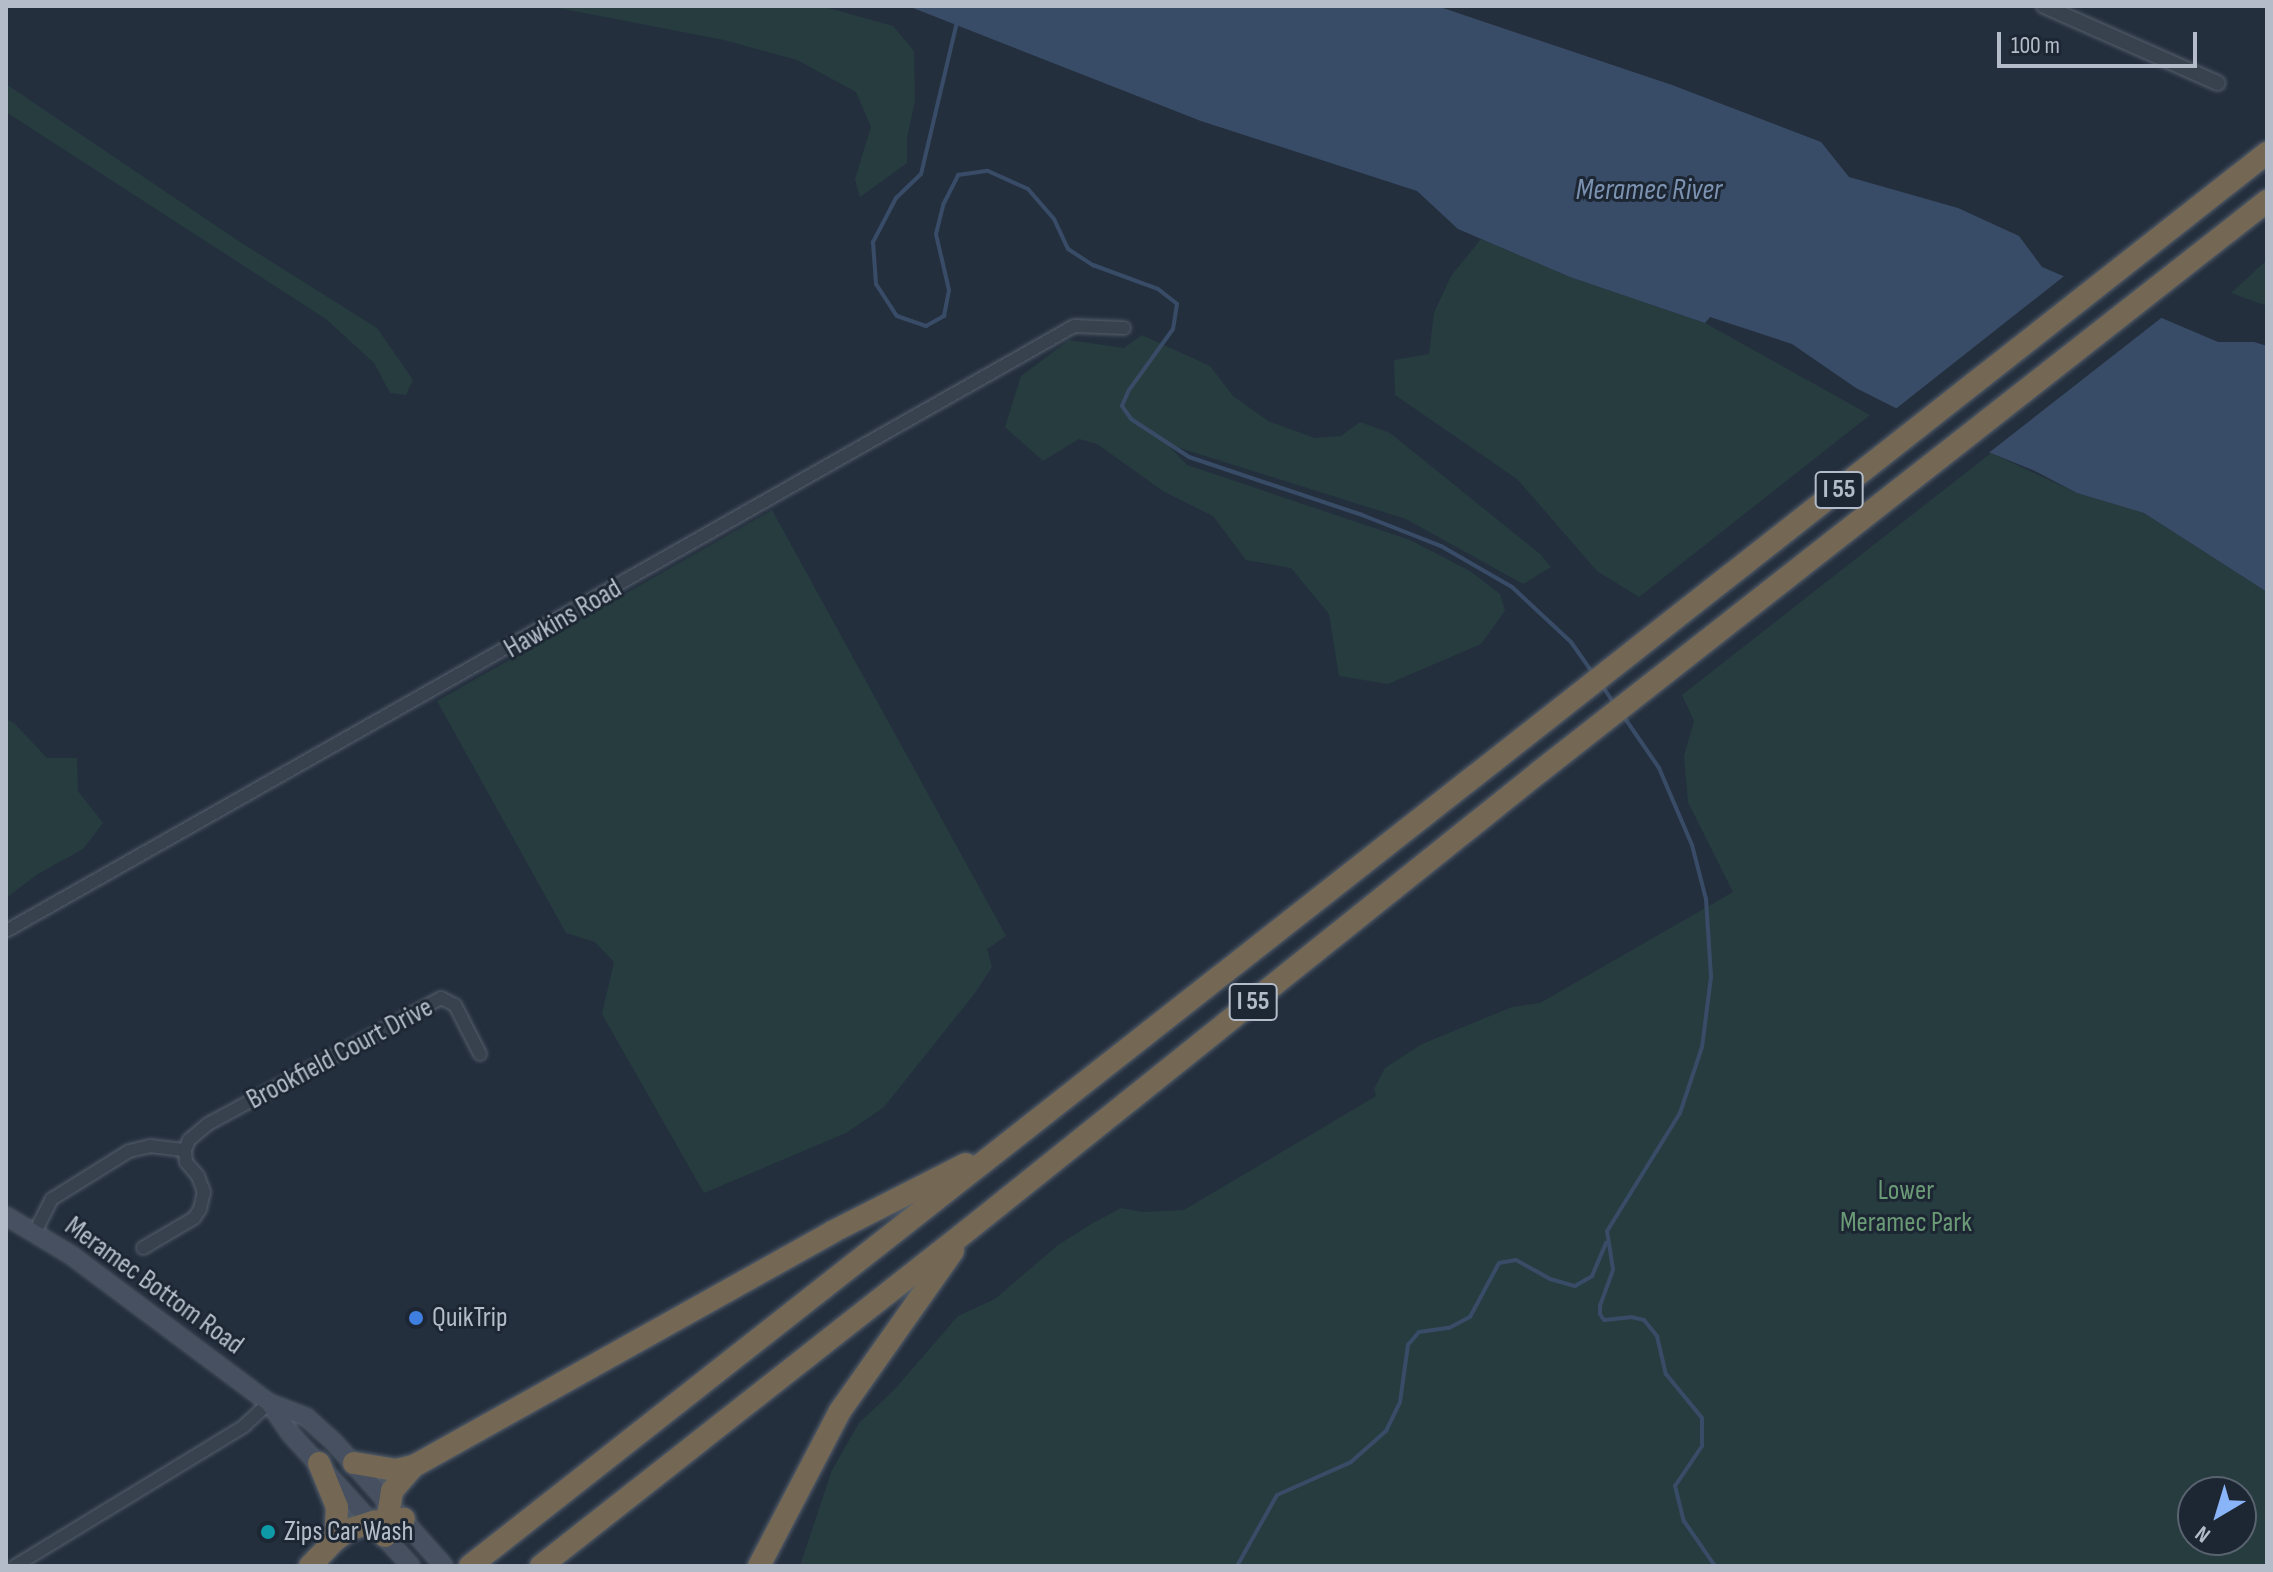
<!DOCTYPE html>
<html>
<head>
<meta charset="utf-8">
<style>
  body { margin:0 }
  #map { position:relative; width:2273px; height:1572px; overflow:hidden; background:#242f3e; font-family:"Sofia Sans Condensed",sans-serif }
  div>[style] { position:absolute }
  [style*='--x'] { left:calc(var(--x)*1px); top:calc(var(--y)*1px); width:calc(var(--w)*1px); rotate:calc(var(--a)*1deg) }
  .green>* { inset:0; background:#263c3f }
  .water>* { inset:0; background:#394c67 }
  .pier>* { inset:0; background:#242f3e }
  .stream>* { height:4px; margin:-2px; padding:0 2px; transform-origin:2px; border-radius:2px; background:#394c67 }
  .roads { filter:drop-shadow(0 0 2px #565f6c) drop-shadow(0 0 2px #565f6c) }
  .minor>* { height:12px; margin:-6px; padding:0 6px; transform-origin:6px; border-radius:6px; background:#38414e }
  .tertiary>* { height:14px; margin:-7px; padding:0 7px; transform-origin:7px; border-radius:7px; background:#38414e }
  .secondary>* { height:16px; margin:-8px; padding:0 8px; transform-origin:8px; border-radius:8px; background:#465061 }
  .motorway>* { height:22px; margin:-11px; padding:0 11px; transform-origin:11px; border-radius:11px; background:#746855 }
  .dots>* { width:22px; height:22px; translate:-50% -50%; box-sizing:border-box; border:4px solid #1d2633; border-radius:50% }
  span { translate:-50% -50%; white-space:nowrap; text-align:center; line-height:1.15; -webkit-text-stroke:6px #1d2633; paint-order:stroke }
  .shield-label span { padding:2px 6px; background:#1d2633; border:2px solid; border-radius:6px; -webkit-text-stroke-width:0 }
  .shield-label { font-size:26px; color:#b4bcc9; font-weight:700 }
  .street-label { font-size:28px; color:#b4bcc9 }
  .park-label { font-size:28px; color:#6b9a76 }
  .poi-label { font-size:28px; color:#b4bcc9 }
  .left { translate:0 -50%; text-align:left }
  .water-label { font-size:30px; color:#7c92b1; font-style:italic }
  .frame { position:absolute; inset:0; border:8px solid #b4bcc9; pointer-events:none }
  .north { position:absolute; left:2177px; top:1476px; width:80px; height:80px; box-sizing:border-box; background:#1d2633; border:2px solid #59626f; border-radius:50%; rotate:218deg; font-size:22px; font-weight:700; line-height:32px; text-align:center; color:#b4bcc9 }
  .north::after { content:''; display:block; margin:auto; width:28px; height:36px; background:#8ab4f8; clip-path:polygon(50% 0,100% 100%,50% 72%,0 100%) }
  .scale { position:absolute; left:1997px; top:32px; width:200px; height:36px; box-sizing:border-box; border:4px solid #b4bcc9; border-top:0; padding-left:10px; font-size:24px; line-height:28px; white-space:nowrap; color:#b4bcc9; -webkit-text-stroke:6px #1d2633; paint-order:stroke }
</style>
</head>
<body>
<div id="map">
  <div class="green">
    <i style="clip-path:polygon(548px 6px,821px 6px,893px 26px,914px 51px,915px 101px,907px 138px,907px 163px,860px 197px,855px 179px,871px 127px,856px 92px,797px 60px,724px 40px)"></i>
    <i style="clip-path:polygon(6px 84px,240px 242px,377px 328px,413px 380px,406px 395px,390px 393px,374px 363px,326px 319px,6px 112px)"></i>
    <i style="clip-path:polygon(1481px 239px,1570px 277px,1705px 323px,1870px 415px,1639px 597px,1597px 571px,1517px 479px,1395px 395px,1394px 360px,1429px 354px,1434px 313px,1451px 276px)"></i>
    <i style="clip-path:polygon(2267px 260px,2267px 306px,2231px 293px)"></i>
    <i style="clip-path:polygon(1142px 335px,1210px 366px,1233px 396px,1268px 421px,1315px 438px,1341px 436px,1360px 422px,1390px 433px,1540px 554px,1551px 567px,1523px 584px,1406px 519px,1167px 444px,1187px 465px,1410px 540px,1470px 571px,1500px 594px,1505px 611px,1481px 644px,1388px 684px,1339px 676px,1329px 614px,1291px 568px,1246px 560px,1213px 516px,1163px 491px,1097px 444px,1079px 439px,1043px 461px,1005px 427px,1021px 376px,1069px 340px,1124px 348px)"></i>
    <i style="clip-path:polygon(evenodd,1991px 453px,2077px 493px,2144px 513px,2267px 592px,2267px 1566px,800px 1566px,832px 1470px,859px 1423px,894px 1390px,958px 1316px,995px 1299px,1058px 1245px,1093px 1223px,1121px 1208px,1143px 1212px,1184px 1210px,1376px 1096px,1374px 1089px,1385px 1068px,1422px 1044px,1512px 1007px,1540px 1003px,1733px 892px,1688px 802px,1684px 756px,1694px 721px,1682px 695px,1991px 453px,2193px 1492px,2241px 1492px,2241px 1540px,2193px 1540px,2193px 1492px)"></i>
    <i style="clip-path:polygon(772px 510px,1006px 936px,987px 949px,992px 967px,975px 993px,884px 1107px,846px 1133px,704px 1193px,602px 1014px,614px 962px,595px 942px,566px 933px,437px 701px)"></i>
    <i style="clip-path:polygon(6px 719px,14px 723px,47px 758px,77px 758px,78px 791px,103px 823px,83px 849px,38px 874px,6px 898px)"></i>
  </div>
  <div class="water">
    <i style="clip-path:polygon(908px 6px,1437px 6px,1672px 85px,1821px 142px,1849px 177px,1958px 208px,2019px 236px,2042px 267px,2218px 342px,2254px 342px,2267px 346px,2267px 592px,2144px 513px,2077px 493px,2035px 471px,1961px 441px,1856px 388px,1792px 344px,1710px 317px,1705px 323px,1570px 277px,1458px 229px,1417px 191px,1201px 121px)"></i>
  </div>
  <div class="pier">
    <i style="clip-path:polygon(2068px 273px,2165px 315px,1986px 455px,1893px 411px)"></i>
  </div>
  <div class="stream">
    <i style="--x:957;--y:22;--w:156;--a:103.3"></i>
    <i style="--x:921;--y:174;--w:35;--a:136"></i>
    <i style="--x:896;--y:198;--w:50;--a:117.6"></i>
    <i style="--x:873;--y:242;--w:42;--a:85.9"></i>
    <i style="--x:876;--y:284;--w:38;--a:57"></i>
    <i style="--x:897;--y:316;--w:31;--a:19"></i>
    <i style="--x:926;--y:326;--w:21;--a:-29"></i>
    <i style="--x:944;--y:316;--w:26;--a:-79"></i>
    <i style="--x:949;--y:290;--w:57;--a:-103.1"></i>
    <i style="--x:936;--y:234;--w:30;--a:-76"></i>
    <i style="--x:943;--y:205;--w:34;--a:-63"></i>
    <i style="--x:958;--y:175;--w:30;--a:-8"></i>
    <i style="--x:988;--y:171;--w:44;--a:24.2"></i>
    <i style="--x:1028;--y:189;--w:40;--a:49"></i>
    <i style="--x:1054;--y:219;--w:33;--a:65"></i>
    <i style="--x:1068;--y:249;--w:30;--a:33"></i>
    <i style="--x:1093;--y:265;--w:69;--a:20.3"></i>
    <i style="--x:1158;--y:289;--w:24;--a:38"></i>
    <i style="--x:1177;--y:304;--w:25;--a:99"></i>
    <i style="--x:1173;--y:329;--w:75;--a:125.8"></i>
    <i style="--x:1129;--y:390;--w:17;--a:114"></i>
    <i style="--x:1122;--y:406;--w:16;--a:55"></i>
    <i style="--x:1131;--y:419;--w:69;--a:33.2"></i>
    <i style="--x:1189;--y:457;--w:182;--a:18.5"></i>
    <i style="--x:1362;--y:515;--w:85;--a:21.4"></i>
    <i style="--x:1441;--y:546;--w:82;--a:30"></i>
    <i style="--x:1512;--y:587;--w:81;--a:43"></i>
    <i style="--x:1571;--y:642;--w:39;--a:55"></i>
    <i style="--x:1601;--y:684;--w:23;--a:56"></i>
    <i style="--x:1624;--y:717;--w:62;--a:55.5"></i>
    <i style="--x:1659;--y:768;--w:84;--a:66.8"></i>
    <i style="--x:1692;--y:845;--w:56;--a:75.5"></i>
    <i style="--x:1706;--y:899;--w:78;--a:86.3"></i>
    <i style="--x:1711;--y:977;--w:71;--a:97.3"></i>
    <i style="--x:1702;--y:1047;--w:70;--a:108.4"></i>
    <i style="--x:1680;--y:1113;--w:139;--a:121.7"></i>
    <i style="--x:1607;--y:1231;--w:39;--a:81"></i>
    <i style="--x:1613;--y:1270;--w:37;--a:110"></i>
    <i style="--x:1600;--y:1305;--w:9;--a:90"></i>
    <i style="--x:1600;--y:1314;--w:7;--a:56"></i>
    <i style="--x:1604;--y:1320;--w:27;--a:-6"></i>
    <i style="--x:1631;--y:1317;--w:13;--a:13"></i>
    <i style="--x:1644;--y:1320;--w:21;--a:51"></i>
    <i style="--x:1657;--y:1336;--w:39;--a:77"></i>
    <i style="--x:1666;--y:1374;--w:57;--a:50.7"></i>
    <i style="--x:1702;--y:1418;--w:28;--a:90"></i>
    <i style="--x:1702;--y:1446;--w:48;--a:124"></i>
    <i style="--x:1675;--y:1486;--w:36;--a:76"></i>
    <i style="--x:1684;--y:1521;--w:55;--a:55.4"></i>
    <i style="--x:1237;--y:1566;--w:81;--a:-60.6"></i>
    <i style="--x:1277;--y:1495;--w:81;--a:-24"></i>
    <i style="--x:1351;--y:1462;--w:47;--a:-41.5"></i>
    <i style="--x:1386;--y:1431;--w:32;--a:-64"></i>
    <i style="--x:1400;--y:1402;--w:58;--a:-82"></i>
    <i style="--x:1408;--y:1345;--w:17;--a:-50"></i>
    <i style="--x:1419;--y:1332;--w:30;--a:-8"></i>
    <i style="--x:1449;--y:1328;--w:24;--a:-28"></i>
    <i style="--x:1470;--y:1317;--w:61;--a:-61.8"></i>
    <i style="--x:1499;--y:1263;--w:17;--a:-10"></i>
    <i style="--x:1516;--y:1260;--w:39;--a:29"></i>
    <i style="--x:1550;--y:1279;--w:26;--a:16"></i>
    <i style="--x:1575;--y:1286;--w:20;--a:-30"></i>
    <i style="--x:1592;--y:1276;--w:36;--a:-67"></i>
  </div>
  <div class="roads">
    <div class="minor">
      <i style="--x:6;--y:931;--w:1227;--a:-29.53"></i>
      <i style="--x:1074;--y:326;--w:50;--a:2.3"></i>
      <i style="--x:35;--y:1232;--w:37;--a:-63"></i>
      <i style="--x:52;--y:1199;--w:91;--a:-31.9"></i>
      <i style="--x:129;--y:1151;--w:22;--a:-13"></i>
      <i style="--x:150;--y:1146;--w:35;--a:7"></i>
      <i style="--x:143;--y:1248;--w:59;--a:-30.5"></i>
      <i style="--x:194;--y:1218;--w:11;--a:-56"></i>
      <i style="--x:200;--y:1209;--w:17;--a:-77"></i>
      <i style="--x:204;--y:1192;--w:17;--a:-111"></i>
      <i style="--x:198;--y:1176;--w:18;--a:-131"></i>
      <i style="--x:186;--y:1162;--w:12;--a:-95"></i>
      <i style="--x:185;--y:1150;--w:11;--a:-68"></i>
      <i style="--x:189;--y:1140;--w:25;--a:-40"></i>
      <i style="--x:208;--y:1124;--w:265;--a:-28.4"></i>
      <i style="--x:441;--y:998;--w:16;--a:27"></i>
      <i style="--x:455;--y:1005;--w:55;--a:63"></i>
      <i style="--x:15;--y:1566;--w:268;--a:-31.4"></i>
      <i style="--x:244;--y:1426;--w:34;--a:-43"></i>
    </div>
    <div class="tertiary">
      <i style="--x:2044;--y:6;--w:190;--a:23.9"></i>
    </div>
    <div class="secondary">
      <i style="--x:6;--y:1216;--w:76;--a:31"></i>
      <i style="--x:71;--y:1255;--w:247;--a:36.8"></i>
      <i style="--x:269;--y:1403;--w:35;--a:55"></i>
      <i style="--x:289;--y:1432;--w:181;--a:47.7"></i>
      <i style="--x:269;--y:1403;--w:40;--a:21"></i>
      <i style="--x:306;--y:1417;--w:36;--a:42"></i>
      <i style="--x:333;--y:1441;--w:167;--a:48.4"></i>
    </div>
    <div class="motorway">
      <i style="--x:319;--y:1463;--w:48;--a:67.8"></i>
      <i style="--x:337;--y:1507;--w:33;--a:93"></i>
      <i style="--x:354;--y:1463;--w:43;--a:9.5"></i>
      <i style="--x:396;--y:1470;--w:18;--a:-13"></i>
      <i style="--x:385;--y:1536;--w:46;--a:-81.2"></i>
      <i style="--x:392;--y:1491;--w:33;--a:-49"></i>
      <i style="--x:414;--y:1466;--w:479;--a:-29.2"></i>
      <i style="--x:832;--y:1232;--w:150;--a:-26.9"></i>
      <i style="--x:310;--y:1566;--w:36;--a:-46"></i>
      <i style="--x:335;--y:1540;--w:19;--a:-35"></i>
      <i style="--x:351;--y:1529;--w:23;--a:-18"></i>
      <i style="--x:373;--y:1522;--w:31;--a:-6"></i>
      <i style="--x:470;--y:1566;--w:2286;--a:-38.18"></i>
      <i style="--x:541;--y:1566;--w:543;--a:-38.2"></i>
      <i style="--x:968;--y:1230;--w:731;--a:-38.72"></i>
      <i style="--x:1538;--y:773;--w:927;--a:-38.12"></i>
      <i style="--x:759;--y:1566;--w:175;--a:-62.4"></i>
      <i style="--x:840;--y:1411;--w:196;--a:-54.8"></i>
    </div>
  </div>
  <div class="dots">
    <i style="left:416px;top:1318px;background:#3f7fe0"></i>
    <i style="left:268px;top:1532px;background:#0f9aa8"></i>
  </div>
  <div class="shield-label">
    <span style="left:1839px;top:490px">I 55</span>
    <span style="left:1253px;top:1002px">I 55</span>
  </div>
  <div class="street-label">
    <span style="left:563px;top:619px;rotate:-30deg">Hawkins Road</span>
    <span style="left:340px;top:1054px;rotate:-28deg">Brookfield Court Drive</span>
    <span style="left:154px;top:1286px;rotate:36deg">Meramec Bottom Road</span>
  </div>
  <div class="park-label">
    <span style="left:1906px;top:1207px">Lower<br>Meramec Park</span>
  </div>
  <div class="poi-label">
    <span class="left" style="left:432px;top:1318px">QuikTrip</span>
    <span class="left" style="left:284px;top:1532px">Zips Car Wash</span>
  </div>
  <div class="water-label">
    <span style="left:1649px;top:190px">Meramec River</span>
  </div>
  <div class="frame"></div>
  <div class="north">N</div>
  <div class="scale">100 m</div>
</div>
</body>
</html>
